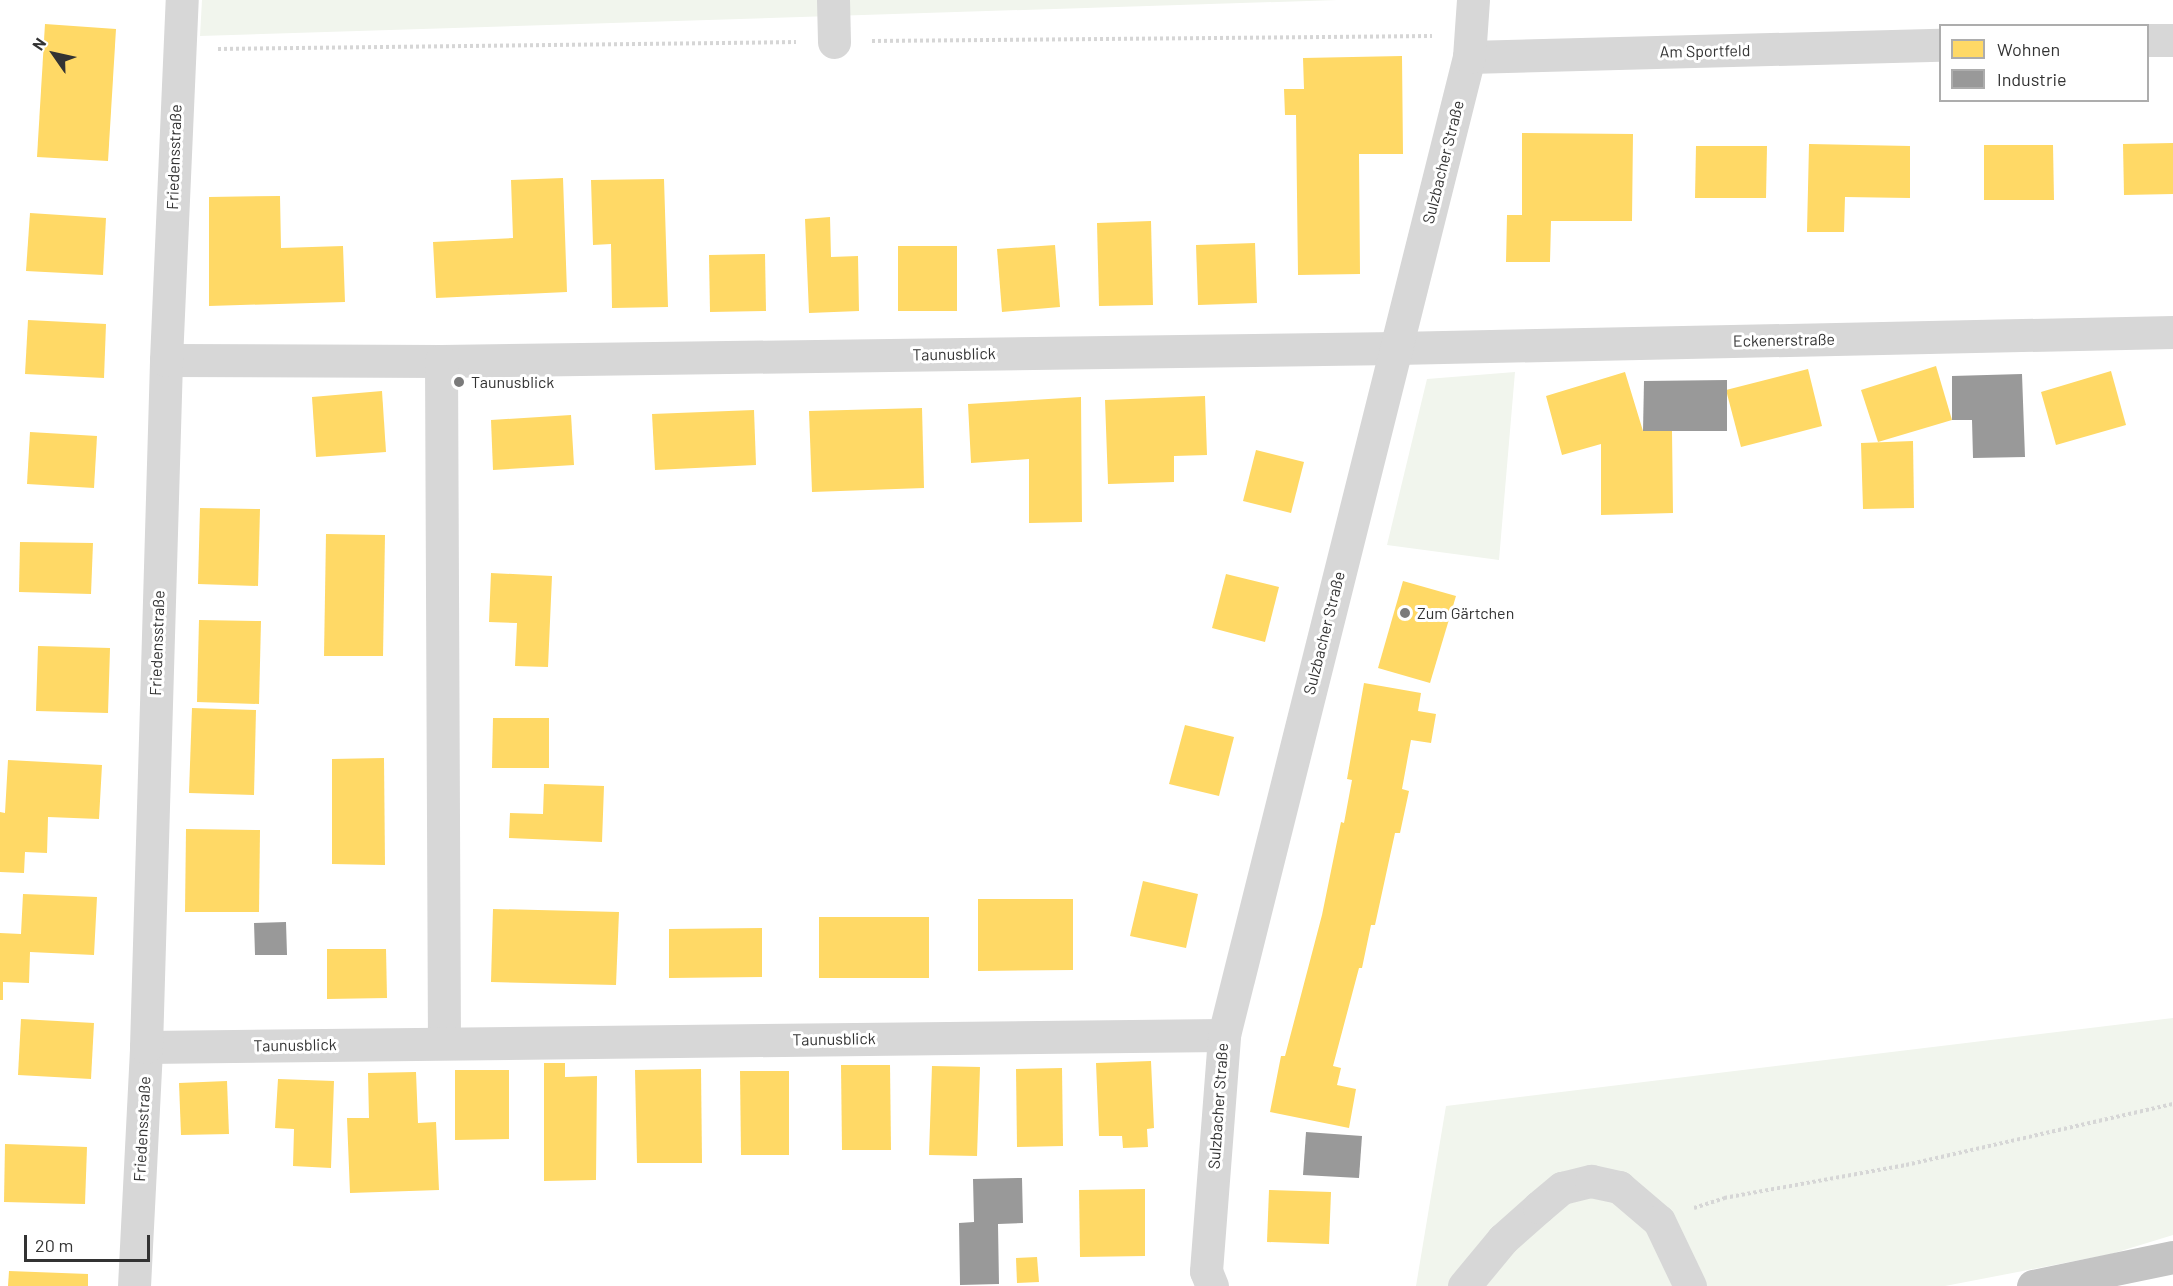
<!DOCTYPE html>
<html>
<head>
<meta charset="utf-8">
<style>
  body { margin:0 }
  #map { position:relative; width:2173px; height:1286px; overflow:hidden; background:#fff; font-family:Barlow,sans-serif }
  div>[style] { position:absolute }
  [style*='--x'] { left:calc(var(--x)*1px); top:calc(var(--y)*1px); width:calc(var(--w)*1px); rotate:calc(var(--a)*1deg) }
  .green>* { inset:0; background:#f1f5ed }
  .homes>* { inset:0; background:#ffd966 }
  .industry>* { inset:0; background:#999 }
  .path>* { height:4px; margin-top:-2px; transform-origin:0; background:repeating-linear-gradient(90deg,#d6d6d6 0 3px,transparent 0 6px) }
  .minor>* { height:33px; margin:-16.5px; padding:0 16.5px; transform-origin:16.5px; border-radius:16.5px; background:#d7d7d7 }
  .highway>* { height:33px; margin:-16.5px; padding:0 16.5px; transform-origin:16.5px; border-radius:16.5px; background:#c4c4c4 }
  .dots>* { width:16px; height:16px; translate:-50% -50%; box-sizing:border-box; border:3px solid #fff; border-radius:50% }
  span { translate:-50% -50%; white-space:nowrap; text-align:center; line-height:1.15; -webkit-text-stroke:6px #fff; paint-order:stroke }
  .street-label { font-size:16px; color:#333 }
  .poi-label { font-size:16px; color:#333 }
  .left { translate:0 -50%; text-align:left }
  .legend { position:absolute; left:1939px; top:24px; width:210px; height:78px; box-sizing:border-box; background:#fff; border:2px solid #adadad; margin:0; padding:8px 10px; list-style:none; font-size:18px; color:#333 }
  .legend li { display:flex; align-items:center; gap:12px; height:30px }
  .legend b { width:30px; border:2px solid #adadad }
  .north { position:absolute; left:24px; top:24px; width:60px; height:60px; -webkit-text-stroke:4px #fff; paint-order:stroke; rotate:304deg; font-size:16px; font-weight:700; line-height:24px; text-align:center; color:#333 }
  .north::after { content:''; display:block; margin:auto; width:21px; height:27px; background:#333; clip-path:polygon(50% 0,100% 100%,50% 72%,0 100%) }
  .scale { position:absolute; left:24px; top:1235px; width:126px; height:27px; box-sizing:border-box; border:3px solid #333; border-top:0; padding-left:8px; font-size:18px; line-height:21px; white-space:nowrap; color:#333; -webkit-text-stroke:4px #fff; paint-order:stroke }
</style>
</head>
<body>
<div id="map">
  <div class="green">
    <i style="clip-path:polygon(202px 0,1338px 0,200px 36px)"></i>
    <i style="clip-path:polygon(1515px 372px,1499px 560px,1387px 545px,1427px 379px)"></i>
    <i style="clip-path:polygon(2173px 1018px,2173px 1235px,2111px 1254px,1945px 1286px,1416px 1286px,1446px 1106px)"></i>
  </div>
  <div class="homes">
    <i style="clip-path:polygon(45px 24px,116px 29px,108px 161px,37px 157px)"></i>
    <i style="clip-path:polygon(1402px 56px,1403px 154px,1359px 154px,1360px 274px,1298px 275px,1296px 115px,1285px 115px,1284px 89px,1304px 89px,1303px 58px)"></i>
    <i style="clip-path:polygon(1522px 133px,1633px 134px,1632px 221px,1551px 221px,1550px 262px,1506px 262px,1507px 215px,1522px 215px)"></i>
    <i style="clip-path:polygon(2173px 143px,2173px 194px,2124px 195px,2123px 144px)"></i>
    <i style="clip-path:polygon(1809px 144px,1910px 146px,1910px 198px,1845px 197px,1844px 232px,1807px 232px)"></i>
    <i style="clip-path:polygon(1984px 145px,2053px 145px,2054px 200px,1984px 200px)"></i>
    <i style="clip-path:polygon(1696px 146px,1767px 146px,1766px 198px,1695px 198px)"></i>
    <i style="clip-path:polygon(563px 178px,567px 292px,436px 298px,433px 242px,513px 238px,511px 180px)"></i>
    <i style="clip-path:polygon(664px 179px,668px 307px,612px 308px,611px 244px,593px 245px,591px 180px)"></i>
    <i style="clip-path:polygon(280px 196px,281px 248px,343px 246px,345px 302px,209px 306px,209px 197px)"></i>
    <i style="clip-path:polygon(30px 213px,106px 218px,103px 275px,26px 271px)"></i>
    <i style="clip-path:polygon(830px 217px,831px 257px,858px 256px,859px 311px,809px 313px,805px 219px)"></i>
    <i style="clip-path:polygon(1151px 221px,1153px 305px,1099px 306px,1097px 223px)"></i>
    <i style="clip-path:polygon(1255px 243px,1257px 303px,1198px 305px,1196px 245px)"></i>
    <i style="clip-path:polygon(1055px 245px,1060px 307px,1002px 312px,997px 249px)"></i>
    <i style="clip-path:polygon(898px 246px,957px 246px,957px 311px,898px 311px)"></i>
    <i style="clip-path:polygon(765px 254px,766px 311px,710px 312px,709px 255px)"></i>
    <i style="clip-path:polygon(28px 320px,106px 324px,104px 378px,25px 374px)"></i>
    <i style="clip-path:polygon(1936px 366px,1952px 420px,1878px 442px,1861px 390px)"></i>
    <i style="clip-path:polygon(1808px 369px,1822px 426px,1741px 447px,1726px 390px)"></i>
    <i style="clip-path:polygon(2111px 371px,2126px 425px,2056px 445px,2041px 392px)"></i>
    <i style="clip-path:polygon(1625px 372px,1643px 431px,1672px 431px,1673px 513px,1601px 515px,1601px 444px,1562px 455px,1546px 396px)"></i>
    <i style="clip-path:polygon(382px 391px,386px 452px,316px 457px,312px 397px)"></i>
    <i style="clip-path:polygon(1205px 396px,1207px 455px,1174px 456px,1174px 482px,1108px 484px,1105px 400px)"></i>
    <i style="clip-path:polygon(1081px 397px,1082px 522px,1029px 523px,1029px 459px,971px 463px,968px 404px)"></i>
    <i style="clip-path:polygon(922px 408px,924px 488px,812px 492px,809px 411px)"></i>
    <i style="clip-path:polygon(754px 410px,756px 465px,655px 470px,652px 414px)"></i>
    <i style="clip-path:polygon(571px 415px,574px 465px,493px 470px,491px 420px)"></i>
    <i style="clip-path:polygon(30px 432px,97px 436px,94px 488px,27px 484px)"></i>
    <i style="clip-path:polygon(1913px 441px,1914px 508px,1863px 509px,1861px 443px)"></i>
    <i style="clip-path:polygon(1256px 450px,1304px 462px,1291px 513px,1243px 501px)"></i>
    <i style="clip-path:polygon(200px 508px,260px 509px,258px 586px,198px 584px)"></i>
    <i style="clip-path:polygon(326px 534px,385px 535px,383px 656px,324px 656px)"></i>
    <i style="clip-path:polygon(20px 542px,93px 543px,91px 594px,19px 592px)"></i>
    <i style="clip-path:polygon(491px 573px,552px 576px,548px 667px,515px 666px,517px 623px,489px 622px)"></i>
    <i style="clip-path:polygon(1226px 574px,1279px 587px,1265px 642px,1212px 628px)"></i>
    <i style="clip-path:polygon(1403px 581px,1456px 596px,1430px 683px,1378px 668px)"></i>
    <i style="clip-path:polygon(199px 620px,261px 621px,259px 704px,197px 702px)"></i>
    <i style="clip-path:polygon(38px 646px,110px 648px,108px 713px,36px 711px)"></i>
    <i style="clip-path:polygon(1364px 683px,1421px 693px,1418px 711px,1436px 714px,1431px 743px,1411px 740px,1402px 789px,1409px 791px,1400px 833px,1395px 833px,1375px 925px,1371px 925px,1362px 968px,1359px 968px,1333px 1066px,1341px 1068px,1337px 1085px,1356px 1089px,1349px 1128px,1270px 1112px,1281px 1056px,1285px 1056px,1322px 915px,1341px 822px,1344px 823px,1352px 780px,1347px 779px)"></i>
    <i style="clip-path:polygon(192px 708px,256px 710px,254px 795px,189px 793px)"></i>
    <i style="clip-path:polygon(493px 718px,549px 718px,549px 768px,492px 768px)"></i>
    <i style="clip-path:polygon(1185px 725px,1234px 737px,1219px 796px,1169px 784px)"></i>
    <i style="clip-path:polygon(384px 758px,385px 865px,332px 864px,332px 759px)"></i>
    <i style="clip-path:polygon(8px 760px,102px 765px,99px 819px,48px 817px,47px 853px,25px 852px,24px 873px,0 872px,0 812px,5px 813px)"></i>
    <i style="clip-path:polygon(544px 784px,604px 786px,602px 842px,509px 838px,510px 813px,543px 814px)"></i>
    <i style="clip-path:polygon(186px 829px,260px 830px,259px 912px,185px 912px)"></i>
    <i style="clip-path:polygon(1143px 881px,1198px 894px,1186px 948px,1130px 936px)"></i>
    <i style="clip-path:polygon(23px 894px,97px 897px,94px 955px,30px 952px,29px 983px,3px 982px,3px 1000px,0 1000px,0 933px,21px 934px)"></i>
    <i style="clip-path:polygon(978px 899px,1073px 899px,1073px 970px,978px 971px)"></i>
    <i style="clip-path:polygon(493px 909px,619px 912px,616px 985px,491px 982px)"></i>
    <i style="clip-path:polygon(819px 917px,929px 917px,929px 978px,819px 978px)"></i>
    <i style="clip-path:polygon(762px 928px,762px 977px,669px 978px,669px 929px)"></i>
    <i style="clip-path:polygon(327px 949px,386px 949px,387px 998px,327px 999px)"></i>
    <i style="clip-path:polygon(21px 1019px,94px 1023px,91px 1079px,18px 1075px)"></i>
    <i style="clip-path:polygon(1151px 1061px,1154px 1128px,1147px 1129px,1148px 1147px,1123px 1148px,1122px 1136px,1099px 1136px,1096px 1063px)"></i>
    <i style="clip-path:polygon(544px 1063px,565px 1063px,565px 1077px,597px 1076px,596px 1180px,544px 1181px)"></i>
    <i style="clip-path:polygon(841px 1065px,890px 1065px,891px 1150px,842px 1150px)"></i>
    <i style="clip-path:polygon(932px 1066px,980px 1067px,977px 1156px,929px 1155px)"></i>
    <i style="clip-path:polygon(1062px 1068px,1063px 1146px,1017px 1147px,1016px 1069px)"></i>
    <i style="clip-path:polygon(701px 1069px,702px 1163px,637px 1163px,635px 1070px)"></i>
    <i style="clip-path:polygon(455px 1070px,509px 1070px,509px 1139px,455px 1140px)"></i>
    <i style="clip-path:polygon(740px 1071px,789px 1071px,789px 1155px,741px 1155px)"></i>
    <i style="clip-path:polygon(416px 1072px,418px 1123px,436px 1122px,439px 1190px,350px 1193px,347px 1118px,369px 1118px,368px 1073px)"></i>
    <i style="clip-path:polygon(278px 1079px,334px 1081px,331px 1168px,293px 1166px,294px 1129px,275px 1128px)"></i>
    <i style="clip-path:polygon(227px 1081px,229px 1134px,181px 1135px,179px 1083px)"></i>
    <i style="clip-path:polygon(5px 1144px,87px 1147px,85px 1204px,4px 1202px)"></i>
    <i style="clip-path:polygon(1145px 1189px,1145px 1256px,1080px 1257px,1079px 1190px)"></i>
    <i style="clip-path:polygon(1269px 1190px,1331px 1192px,1329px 1244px,1267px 1242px)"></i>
    <i style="clip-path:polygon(1037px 1257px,1039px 1282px,1017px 1283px,1016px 1258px)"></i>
    <i style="clip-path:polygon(9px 1271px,88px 1274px,88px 1286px,8px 1286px)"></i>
  </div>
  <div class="industry">
    <i style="clip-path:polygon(2022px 374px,2025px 457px,1973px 458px,1972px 420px,1952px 420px,1952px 376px)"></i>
    <i style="clip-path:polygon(1727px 380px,1727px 431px,1643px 431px,1644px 381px)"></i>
    <i style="clip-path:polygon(286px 922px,287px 955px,255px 955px,254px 923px)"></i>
    <i style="clip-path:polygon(1306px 1132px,1362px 1136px,1359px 1178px,1303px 1175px)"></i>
    <i style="clip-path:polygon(1022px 1178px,1023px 1223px,998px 1224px,999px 1284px,960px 1285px,959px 1223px,974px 1222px,973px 1179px)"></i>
  </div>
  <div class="path">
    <i style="--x:872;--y:41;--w:560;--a:-0.51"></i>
    <i style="--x:218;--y:49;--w:578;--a:-0.69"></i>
    <i style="--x:1694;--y:1208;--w:32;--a:-18"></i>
    <i style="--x:1724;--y:1198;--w:185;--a:-10.3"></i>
    <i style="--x:1906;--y:1165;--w:274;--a:-12.9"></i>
  </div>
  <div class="minor">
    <i style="--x:833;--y:0;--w:42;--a:88.6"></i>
    <i style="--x:2148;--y:40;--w:25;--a:0"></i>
    <i style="--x:1469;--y:57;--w:471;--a:-1.5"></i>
    <i style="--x:166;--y:360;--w:275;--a:0.2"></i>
    <i style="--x:441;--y:361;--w:955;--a:-0.78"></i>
    <i style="--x:1396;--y:348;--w:777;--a:-1.18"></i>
    <i style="--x:441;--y:361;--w:682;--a:89.75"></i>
    <i style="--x:146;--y:1047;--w:1078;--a:-0.64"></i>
    <i style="--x:134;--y:1286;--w:239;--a:-87.1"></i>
    <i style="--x:146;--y:1047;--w:687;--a:-88.33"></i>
    <i style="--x:166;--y:360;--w:360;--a:-87.5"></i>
    <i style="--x:1212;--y:1286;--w:16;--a:-112"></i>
    <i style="--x:1206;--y:1271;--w:237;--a:-85.6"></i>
    <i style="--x:1224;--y:1035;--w:1008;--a:-75.94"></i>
    <i style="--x:1469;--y:57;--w:57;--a:-86"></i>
    <i style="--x:1464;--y:1286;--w:61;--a:-50.3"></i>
    <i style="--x:1503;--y:1239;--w:48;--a:-41.6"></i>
    <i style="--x:1539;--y:1207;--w:30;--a:-40"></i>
    <i style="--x:1562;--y:1188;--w:30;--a:-14"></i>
    <i style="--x:1591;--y:1181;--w:29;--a:12"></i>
    <i style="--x:1619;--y:1187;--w:52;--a:40.4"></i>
    <i style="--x:1659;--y:1221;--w:72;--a:64.5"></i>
  </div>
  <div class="highway">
    <i style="--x:2033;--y:1286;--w:143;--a:-11.7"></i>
  </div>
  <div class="dots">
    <i style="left:459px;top:382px;background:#7a7a7a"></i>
    <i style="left:1405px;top:613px;background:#7a7a7a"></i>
  </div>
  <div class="street-label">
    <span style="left:1705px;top:51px;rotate:-1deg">Am Sportfeld</span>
    <span style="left:174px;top:157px;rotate:-88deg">Friedensstraße</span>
    <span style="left:1443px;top:162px;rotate:-76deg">Sulzbacher Straße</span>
    <span style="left:1784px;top:340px;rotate:-1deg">Eckenerstraße</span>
    <span style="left:954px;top:354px;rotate:-1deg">Taunusblick</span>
    <span style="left:1324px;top:633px;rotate:-76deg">Sulzbacher Straße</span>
    <span style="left:157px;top:643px;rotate:-88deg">Friedensstraße</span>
    <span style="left:834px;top:1039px;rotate:-1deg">Taunusblick</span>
    <span style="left:295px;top:1045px;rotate:-1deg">Taunusblick</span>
    <span style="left:1218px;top:1106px;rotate:-86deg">Sulzbacher Straße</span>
    <span style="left:142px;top:1129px;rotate:-87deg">Friedensstraße</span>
  </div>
  <div class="poi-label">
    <span class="left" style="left:471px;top:382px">Taunusblick</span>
    <span class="left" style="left:1417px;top:613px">Zum Gärtchen</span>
  </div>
  <ul class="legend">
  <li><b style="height:16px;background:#ffd966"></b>Wohnen</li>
  <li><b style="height:16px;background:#999"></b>Industrie</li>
  </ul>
  <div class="north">N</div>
  <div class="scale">20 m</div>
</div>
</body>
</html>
